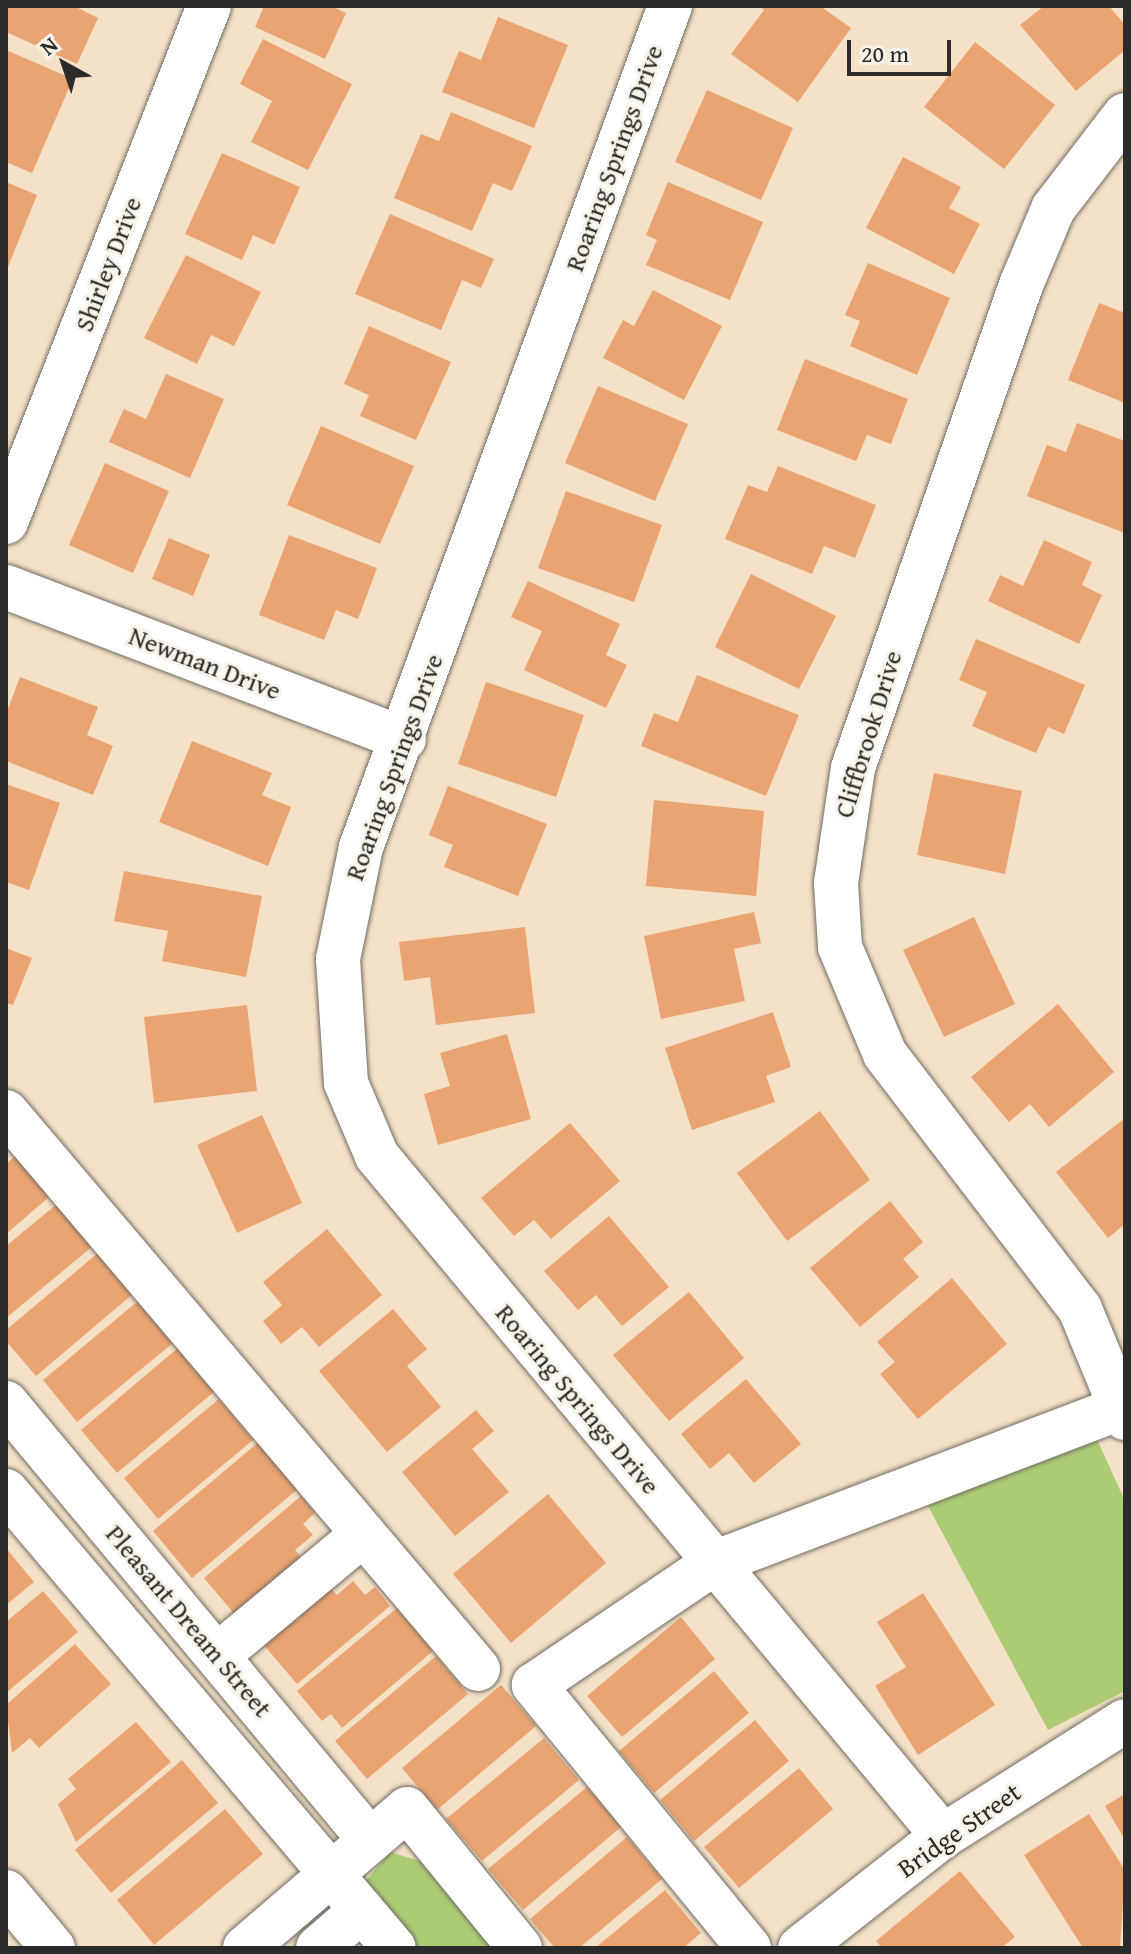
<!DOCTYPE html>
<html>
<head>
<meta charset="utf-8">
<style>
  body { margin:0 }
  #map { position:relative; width:1131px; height:1954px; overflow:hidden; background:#f4e1c7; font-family:"Gentium Book Plus",serif }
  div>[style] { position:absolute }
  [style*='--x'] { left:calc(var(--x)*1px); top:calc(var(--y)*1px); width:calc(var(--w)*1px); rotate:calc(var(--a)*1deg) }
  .green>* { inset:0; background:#accc74 }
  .building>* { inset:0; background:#eaa472 }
  .roads { filter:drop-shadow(0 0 2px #716b62) drop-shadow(0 0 2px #716b62) }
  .minor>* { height:44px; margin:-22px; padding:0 22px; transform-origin:22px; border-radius:22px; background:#fff }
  span { translate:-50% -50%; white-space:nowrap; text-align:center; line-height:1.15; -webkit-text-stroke:6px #f7f3e8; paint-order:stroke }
  .street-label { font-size:26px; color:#2b2b2b }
  .frame { position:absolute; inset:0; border:8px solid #2b2b2b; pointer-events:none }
  .north { position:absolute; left:24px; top:24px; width:80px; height:80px; -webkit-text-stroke:6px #f7f3e8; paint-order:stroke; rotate:320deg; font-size:22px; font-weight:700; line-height:32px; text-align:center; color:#2b2b2b }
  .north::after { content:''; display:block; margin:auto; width:28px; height:36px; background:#2b2b2b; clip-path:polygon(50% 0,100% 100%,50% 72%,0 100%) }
  .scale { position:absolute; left:847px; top:40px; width:104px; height:36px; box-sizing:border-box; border:4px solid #2b2b2b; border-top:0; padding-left:10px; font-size:24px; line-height:28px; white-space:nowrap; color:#2b2b2b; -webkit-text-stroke:6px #f7f3e8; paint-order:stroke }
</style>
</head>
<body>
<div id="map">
  <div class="green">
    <i style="clip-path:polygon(1095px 1435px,1125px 1501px,1125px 1691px,1048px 1730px,921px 1493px)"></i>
    <i style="clip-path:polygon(390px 1852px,420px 1861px,493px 1948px,406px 1948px,365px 1882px)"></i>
  </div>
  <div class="building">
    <i style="clip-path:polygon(6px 6px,74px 6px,98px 18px,77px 64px,6px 32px)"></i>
    <i style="clip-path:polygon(264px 6px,331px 6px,346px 13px,325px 59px,255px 27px)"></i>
    <i style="clip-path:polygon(759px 6px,820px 6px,851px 28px,798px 102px,731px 54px,764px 10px)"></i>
    <i style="clip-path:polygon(1044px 6px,1109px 6px,1125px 25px,1125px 50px,1076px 91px,1020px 25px)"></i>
    <i style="clip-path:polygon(498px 17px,568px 45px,534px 128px,442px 92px,459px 51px,481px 60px)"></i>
    <i style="clip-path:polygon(263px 39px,352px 84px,308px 170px,251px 142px,272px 101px,240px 84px)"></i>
    <i style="clip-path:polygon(975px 42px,1055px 105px,1004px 169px,924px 107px)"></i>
    <i style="clip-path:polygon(6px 50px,73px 79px,32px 173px,6px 162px)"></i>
    <i style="clip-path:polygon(707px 90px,793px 128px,761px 200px,675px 162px)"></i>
    <i style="clip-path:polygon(451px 112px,532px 146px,512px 191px,493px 183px,472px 231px,394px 198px,421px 134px,439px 141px)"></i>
    <i style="clip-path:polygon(222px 153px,300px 187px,274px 245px,253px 235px,242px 260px,185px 234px)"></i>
    <i style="clip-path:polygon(903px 157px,961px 187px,949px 208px,980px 224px,954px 274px,866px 228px)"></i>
    <i style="clip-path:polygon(6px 182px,37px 195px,6px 272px)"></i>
    <i style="clip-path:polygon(668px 182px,763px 222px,730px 300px,646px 265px,657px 240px,646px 235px)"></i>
    <i style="clip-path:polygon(390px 214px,494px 259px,481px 288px,462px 280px,441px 330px,355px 294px)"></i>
    <i style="clip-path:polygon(186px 255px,261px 292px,234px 346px,211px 335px,197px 364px,144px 338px)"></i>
    <i style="clip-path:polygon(868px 263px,950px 298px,917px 375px,850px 346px,860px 321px,845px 315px)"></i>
    <i style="clip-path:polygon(653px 290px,722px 326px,684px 400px,603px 358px,623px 320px,634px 326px)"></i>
    <i style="clip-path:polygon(1099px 303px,1125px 313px,1125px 403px,1068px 380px)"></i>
    <i style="clip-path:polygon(369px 326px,451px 362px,416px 440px,360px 416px,369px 395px,344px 384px)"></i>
    <i style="clip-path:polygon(805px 359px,908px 399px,891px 444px,867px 435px,856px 461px,777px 430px)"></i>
    <i style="clip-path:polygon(166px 374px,224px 399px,190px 478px,109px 442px,124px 409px,146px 419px)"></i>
    <i style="clip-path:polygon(598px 386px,688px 424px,655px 501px,565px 463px)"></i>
    <i style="clip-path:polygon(1077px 423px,1125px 441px,1125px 533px,1027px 496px,1047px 445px,1066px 452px)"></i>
    <i style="clip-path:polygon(321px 426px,414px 466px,380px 544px,287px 505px)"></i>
    <i style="clip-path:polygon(105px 463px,169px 491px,133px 573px,69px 545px)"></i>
    <i style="clip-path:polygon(778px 466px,876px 505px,855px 558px,824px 546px,812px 574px,725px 539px,748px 485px,767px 492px)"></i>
    <i style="clip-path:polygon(566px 491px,662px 525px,634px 602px,538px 568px)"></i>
    <i style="clip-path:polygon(289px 535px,377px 568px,358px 619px,336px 610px,324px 640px,259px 615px)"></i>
    <i style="clip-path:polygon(169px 538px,210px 555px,193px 596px,152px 579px)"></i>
    <i style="clip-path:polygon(1044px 540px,1092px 562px,1082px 585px,1102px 595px,1079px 644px,988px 601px,1000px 575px,1023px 586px)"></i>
    <i style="clip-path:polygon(751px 574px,836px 616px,799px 689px,715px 647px)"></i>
    <i style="clip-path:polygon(528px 581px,620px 624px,606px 655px,627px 665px,606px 708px,524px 670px,542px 631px,511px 617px)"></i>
    <i style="clip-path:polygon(976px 639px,1085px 685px,1064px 734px,1048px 727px,1036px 753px,972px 726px,987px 692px,959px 680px)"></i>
    <i style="clip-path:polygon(697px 675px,799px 715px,766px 796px,641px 746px,654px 713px,678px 722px)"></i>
    <i style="clip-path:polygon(20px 677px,98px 707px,87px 735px,113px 746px,93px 795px,6px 761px,6px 714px)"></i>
    <i style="clip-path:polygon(486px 682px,584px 715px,556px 797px,458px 764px)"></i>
    <i style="clip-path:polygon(192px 741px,272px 773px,262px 795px,291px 807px,268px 866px,159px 822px)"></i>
    <i style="clip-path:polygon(934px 773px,1022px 791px,1005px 874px,917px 855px)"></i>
    <i style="clip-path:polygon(6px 784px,60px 803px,29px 890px,6px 882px)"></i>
    <i style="clip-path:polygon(448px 786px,547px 824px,518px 896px,444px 867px,453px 845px,429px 835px)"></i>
    <i style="clip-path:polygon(654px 800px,764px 811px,756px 896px,646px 886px)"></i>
    <i style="clip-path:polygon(124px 871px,262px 896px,246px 977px,162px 961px,168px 931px,114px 921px)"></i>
    <i style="clip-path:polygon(754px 912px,761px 943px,734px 949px,745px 1001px,661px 1019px,644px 936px)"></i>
    <i style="clip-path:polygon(974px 917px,1015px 1004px,944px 1037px,903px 950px)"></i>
    <i style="clip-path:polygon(525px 927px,535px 1013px,436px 1025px,430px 977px,404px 981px,399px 942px)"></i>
    <i style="clip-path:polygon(6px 948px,32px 958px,13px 1005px,6px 1003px)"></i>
    <i style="clip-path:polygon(1058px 1004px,1114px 1072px,1049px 1127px,1030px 1104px,1009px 1122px,971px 1077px)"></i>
    <i style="clip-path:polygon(247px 1005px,257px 1091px,154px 1103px,144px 1017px)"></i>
    <i style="clip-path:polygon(773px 1012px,791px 1067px,766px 1076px,775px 1102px,692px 1130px,665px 1048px)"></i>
    <i style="clip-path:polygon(507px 1034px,531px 1119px,438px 1145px,424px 1094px,450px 1086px,440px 1053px)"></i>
    <i style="clip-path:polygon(820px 1111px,870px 1180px,787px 1241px,737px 1173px)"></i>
    <i style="clip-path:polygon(262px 1115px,302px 1203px,237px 1233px,197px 1145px)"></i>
    <i style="clip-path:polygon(1125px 1118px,1125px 1224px,1108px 1238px,1056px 1172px)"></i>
    <i style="clip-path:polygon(570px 1123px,620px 1181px,551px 1239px,534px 1220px,514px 1236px,481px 1198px)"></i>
    <i style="clip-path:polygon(15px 1156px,49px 1197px,6px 1234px,6px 1164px)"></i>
    <i style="clip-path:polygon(890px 1201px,923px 1242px,903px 1259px,919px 1277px,860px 1327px,810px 1268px)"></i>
    <i style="clip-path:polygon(57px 1204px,93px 1246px,6px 1318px,6px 1246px)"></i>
    <i style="clip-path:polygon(609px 1216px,669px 1287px,622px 1326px,596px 1295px,578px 1310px,544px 1271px)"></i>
    <i style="clip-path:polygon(327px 1229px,382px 1295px,319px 1347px,302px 1327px,281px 1344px,263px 1321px,282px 1305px,263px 1282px)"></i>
    <i style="clip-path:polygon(98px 1253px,133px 1294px,36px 1376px,6px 1341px,6px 1330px)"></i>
    <i style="clip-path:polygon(952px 1278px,1007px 1344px,918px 1419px,880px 1374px,895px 1362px,877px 1342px)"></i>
    <i style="clip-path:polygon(689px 1292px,744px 1358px,669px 1421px,613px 1355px)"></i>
    <i style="clip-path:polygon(138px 1301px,173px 1343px,77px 1422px,43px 1380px)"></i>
    <i style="clip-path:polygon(393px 1309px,427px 1349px,407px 1366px,441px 1407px,387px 1452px,319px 1371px)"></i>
    <i style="clip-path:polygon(179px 1347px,215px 1391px,117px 1473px,81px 1430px)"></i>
    <i style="clip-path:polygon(746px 1379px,801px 1444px,754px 1483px,729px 1453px,710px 1469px,681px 1434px)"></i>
    <i style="clip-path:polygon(219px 1399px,253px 1440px,158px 1519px,124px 1478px)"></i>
    <i style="clip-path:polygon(476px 1410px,494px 1431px,472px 1449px,509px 1492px,455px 1536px,402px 1472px)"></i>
    <i style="clip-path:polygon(260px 1441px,299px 1488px,192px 1578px,153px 1531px)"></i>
    <i style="clip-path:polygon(548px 1494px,606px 1563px,511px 1643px,453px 1574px)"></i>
    <i style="clip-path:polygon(301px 1496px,315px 1513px,303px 1524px,313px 1535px,295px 1550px,304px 1560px,237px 1617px,204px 1578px)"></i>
    <i style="clip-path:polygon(6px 1548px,34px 1582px,6px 1605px)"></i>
    <i style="clip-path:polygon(353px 1581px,365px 1595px,375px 1587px,390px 1606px,297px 1684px,263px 1644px,331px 1588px,337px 1595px)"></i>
    <i style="clip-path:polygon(43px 1591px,78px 1632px,6px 1693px,6px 1622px)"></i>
    <i style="clip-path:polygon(923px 1593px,995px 1705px,918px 1755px,875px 1686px,906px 1667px,877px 1622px)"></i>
    <i style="clip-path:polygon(397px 1608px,433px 1651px,342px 1728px,331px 1714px,322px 1721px,297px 1691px)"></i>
    <i style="clip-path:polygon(681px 1617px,715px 1659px,622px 1737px,587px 1696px)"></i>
    <i style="clip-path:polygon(75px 1644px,111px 1684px,39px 1748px,30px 1738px,12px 1753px,6px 1705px)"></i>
    <i style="clip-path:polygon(436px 1656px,468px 1694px,367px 1779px,335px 1741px)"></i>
    <i style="clip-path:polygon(714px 1671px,749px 1713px,654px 1793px,619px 1751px)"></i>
    <i style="clip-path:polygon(501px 1685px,536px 1726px,437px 1810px,402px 1768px)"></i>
    <i style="clip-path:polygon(755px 1720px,789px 1761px,694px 1841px,660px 1800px)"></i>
    <i style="clip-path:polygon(136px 1722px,171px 1762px,76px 1842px,58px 1804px,76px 1789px,68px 1779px)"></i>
    <i style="clip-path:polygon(544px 1738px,579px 1780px,482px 1861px,446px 1819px)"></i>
    <i style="clip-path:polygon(182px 1760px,218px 1803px,111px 1893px,75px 1850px)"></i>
    <i style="clip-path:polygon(799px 1768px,833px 1809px,739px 1888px,704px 1847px)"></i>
    <i style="clip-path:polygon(587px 1787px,621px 1827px,523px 1910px,488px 1869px)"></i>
    <i style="clip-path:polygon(1125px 1794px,1125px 1840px,1105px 1806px)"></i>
    <i style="clip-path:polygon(225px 1809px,263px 1854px,154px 1945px,117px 1900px)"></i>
    <i style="clip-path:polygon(1089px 1814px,1125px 1870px,1120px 1948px,1083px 1948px,1024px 1855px)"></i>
    <i style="clip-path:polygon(627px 1837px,662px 1879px,579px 1948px,555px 1948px,530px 1919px)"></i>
    <i style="clip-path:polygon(960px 1871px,1015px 1937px,1001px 1948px,882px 1948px,876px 1941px)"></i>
    <i style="clip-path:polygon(665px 1890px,701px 1933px,683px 1948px,595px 1948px)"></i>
  </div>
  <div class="roads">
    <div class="minor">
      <i style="--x:670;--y:6;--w:896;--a:110.17"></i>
      <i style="--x:361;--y:847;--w:114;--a:101.6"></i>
      <i style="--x:338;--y:959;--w:124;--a:86.3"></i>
      <i style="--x:346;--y:1083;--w:79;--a:67"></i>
      <i style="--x:377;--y:1156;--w:885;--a:50.23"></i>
      <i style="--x:1125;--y:115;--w:118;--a:127.5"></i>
      <i style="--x:1053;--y:209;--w:82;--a:112.8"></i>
      <i style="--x:1021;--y:285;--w:511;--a:109.18"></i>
      <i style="--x:853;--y:768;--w:116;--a:98.4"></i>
      <i style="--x:836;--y:883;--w:64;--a:86.4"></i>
      <i style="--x:840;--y:947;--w:116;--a:67.2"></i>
      <i style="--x:885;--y:1054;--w:321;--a:52.6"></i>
      <i style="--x:1080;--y:1309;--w:118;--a:67.6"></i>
      <i style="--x:6;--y:522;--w:554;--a:-68.52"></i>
      <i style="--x:6;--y:587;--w:426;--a:20.9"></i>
      <i style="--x:6;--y:1112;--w:730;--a:49.72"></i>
      <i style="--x:6;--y:1403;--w:569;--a:50.21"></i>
      <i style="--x:6;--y:1491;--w:599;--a:49.67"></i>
      <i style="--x:218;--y:1655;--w:189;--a:-39.8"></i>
      <i style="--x:6;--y:1892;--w:73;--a:50"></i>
      <i style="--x:245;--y:1948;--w:213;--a:-40.6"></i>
      <i style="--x:407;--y:1809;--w:179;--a:50.9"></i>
      <i style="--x:318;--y:1948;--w:58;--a:-40.8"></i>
      <i style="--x:749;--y:1948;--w:340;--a:-129.3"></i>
      <i style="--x:534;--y:1685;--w:217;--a:-34.1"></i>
      <i style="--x:714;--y:1563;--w:440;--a:-20.9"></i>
      <i style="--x:800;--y:1948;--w:182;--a:-38.1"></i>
      <i style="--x:943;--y:1836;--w:215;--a:-32.3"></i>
    </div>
  </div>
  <div class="street-label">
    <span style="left:614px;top:158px;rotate:-70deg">Roaring Springs Drive</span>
    <span style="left:108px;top:264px;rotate:-69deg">Shirley Drive</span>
    <span style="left:205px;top:663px;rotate:21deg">Newman Drive</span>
    <span style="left:868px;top:734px;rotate:-73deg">Cliffbrook Drive</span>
    <span style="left:394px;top:767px;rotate:-70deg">Roaring Springs Drive</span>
    <span style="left:578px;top:1399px;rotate:50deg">Roaring Springs Drive</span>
    <span style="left:189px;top:1621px;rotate:50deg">Pleasant Dream Street</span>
    <span style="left:959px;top:1830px;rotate:-35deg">Bridge Street</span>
  </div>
  <div class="frame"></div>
  <div class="north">N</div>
  <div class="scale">20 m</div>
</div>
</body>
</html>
